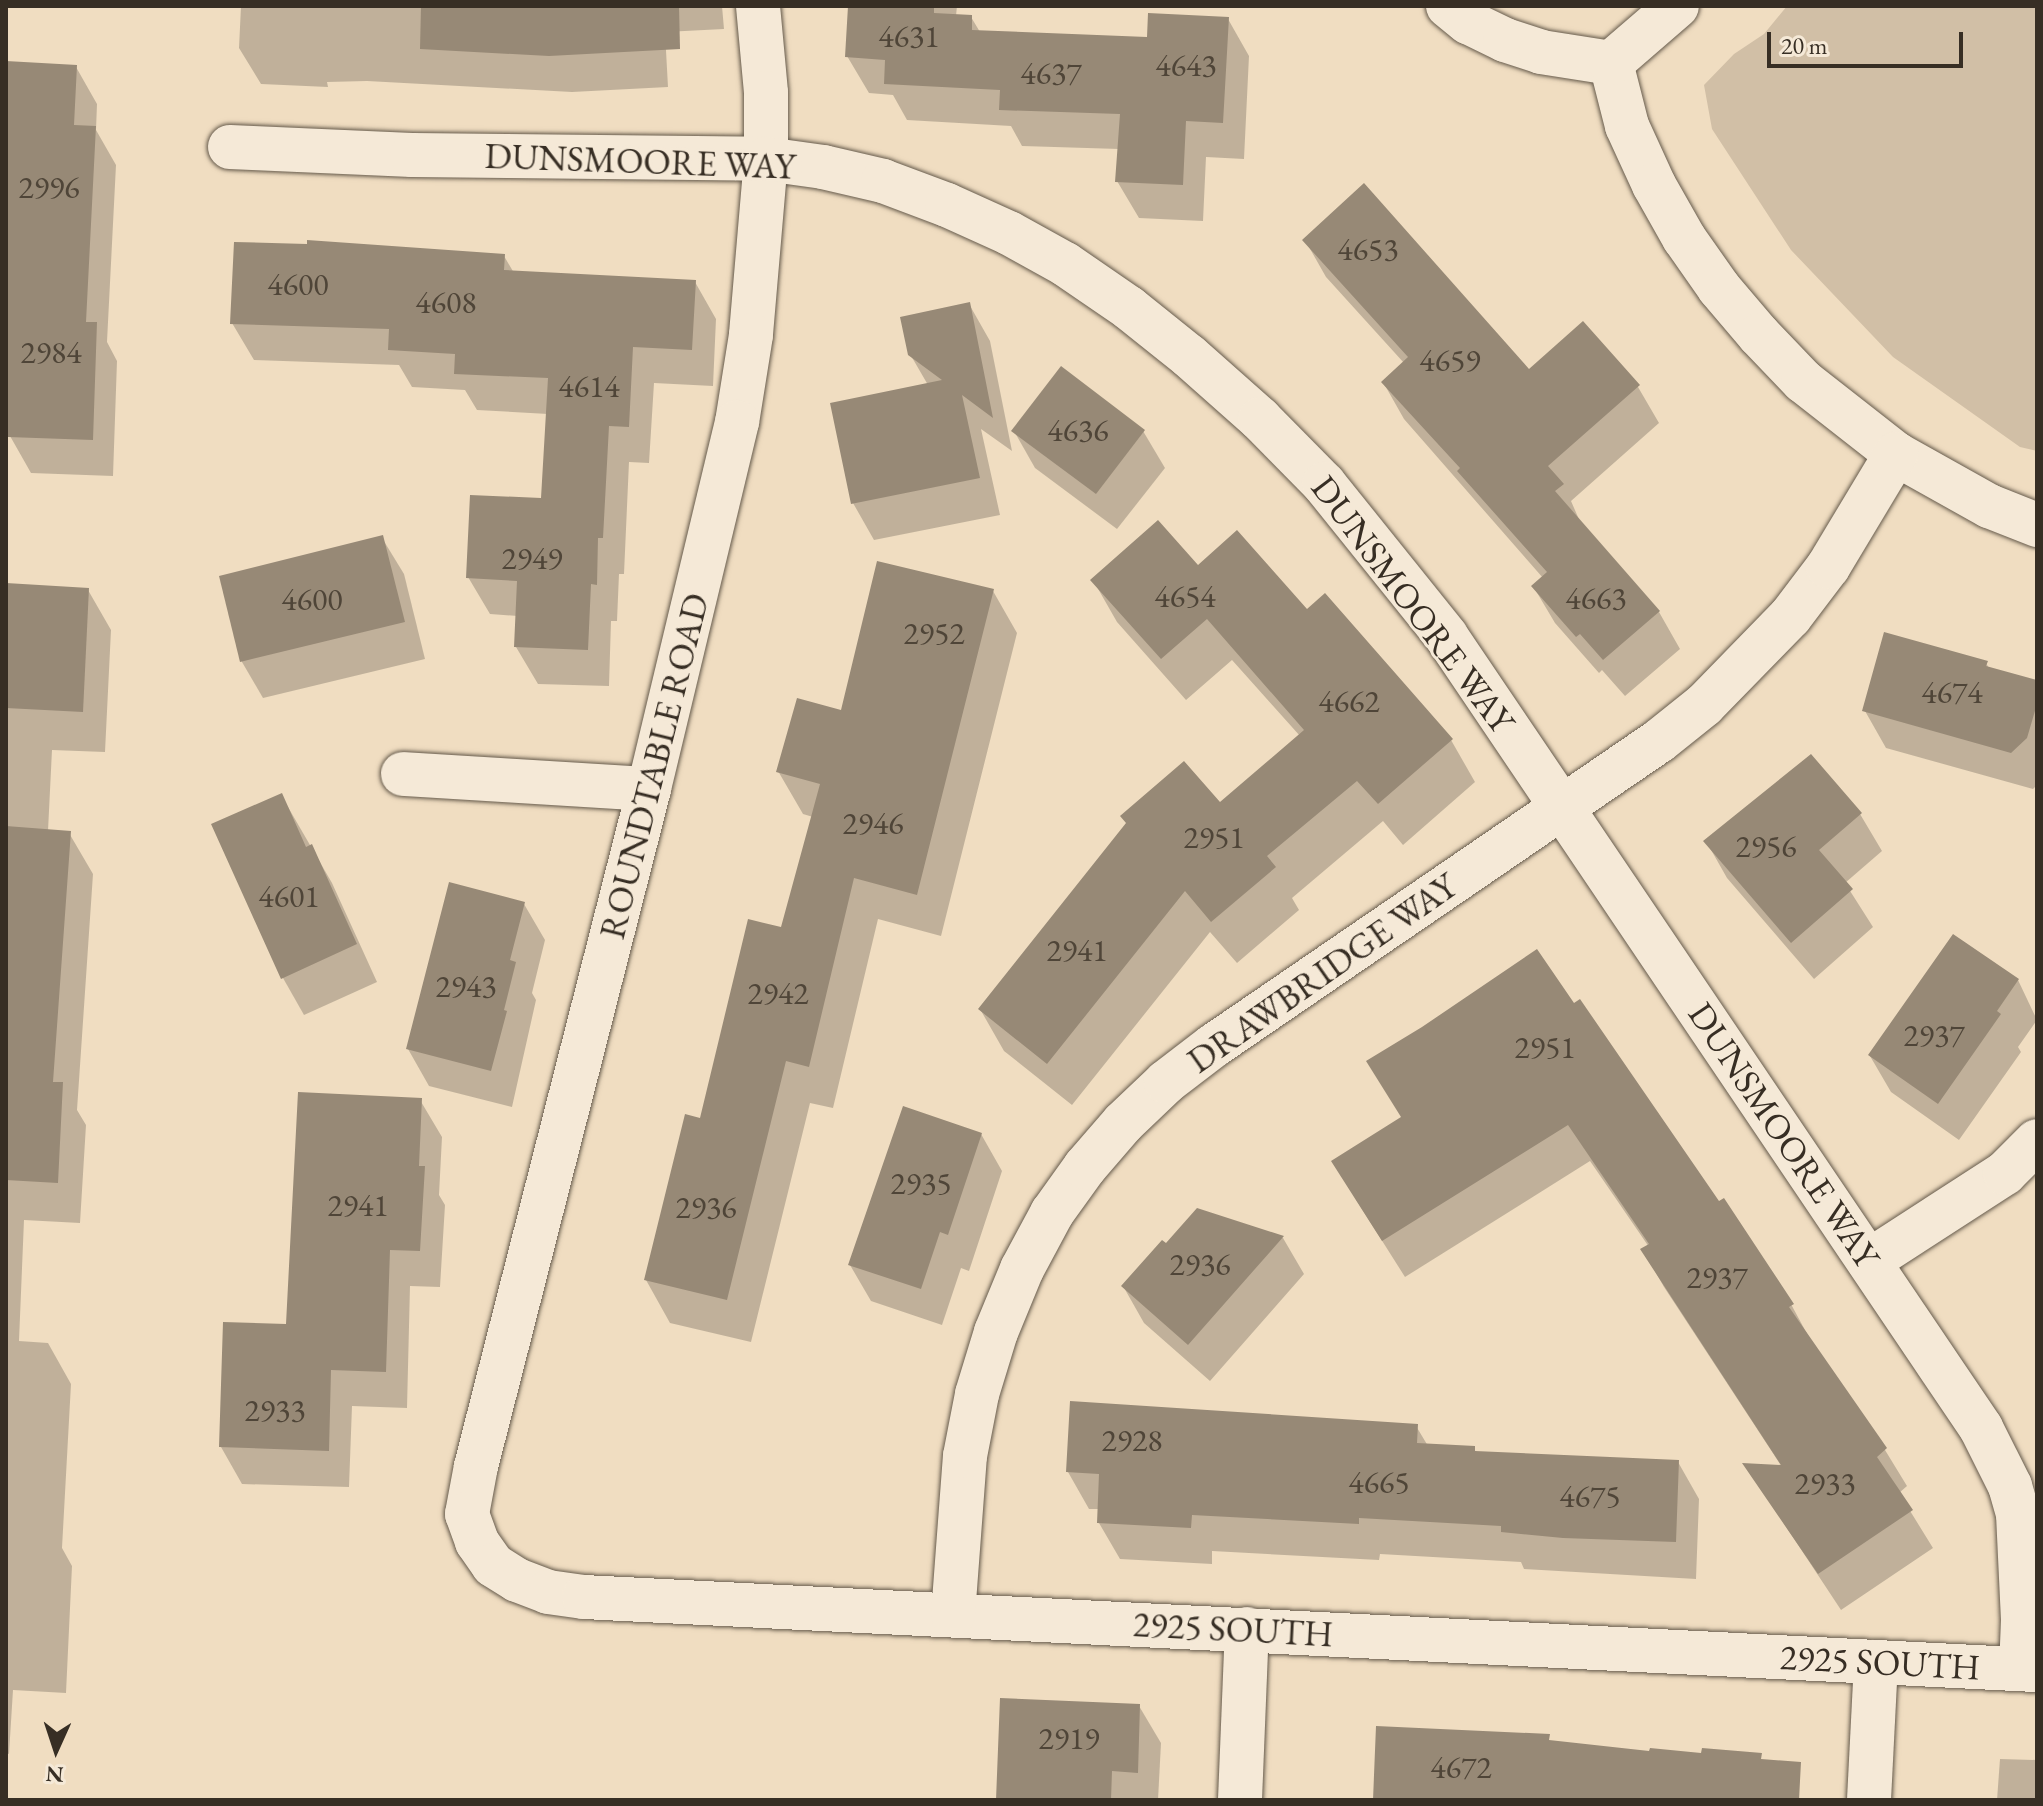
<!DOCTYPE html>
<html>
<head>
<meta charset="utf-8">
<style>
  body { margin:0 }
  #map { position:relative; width:2043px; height:1806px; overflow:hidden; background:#f0ddc1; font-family:"EB Garamond",serif }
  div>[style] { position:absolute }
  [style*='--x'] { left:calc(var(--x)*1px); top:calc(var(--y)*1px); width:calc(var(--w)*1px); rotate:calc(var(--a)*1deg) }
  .green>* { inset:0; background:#d1bfa6 }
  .shadow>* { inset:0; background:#0003 }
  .building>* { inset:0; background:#978976 }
  .roads { filter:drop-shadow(0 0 2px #655a4b) drop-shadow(0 0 2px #655a4b) }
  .minor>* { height:44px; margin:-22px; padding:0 22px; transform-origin:22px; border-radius:22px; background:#f5e9d7 }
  span { translate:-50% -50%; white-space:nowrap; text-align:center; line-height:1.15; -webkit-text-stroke:6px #f5e9d7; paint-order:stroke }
  .number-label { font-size:32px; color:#4f4538 }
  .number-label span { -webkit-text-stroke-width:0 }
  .street-label { font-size:36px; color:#372e24 }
  .frame { position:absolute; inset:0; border:8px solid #372e24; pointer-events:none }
  .north { position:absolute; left:16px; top:1710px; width:80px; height:80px; -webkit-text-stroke:6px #f5e9d7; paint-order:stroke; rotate:183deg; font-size:22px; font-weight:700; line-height:32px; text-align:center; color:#372e24 }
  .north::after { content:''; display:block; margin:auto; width:28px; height:36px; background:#372e24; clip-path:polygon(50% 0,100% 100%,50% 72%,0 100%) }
  .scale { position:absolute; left:1767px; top:32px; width:196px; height:36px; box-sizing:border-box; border:4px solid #372e24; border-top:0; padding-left:10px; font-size:24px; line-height:28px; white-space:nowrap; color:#372e24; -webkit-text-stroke:6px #f5e9d7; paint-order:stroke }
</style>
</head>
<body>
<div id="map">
  <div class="green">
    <i style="clip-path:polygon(1787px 6px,2037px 6px,2037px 451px,2020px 447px,1893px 357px,1791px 250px,1712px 129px,1704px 85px,1734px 54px,1764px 34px)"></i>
  </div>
  <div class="shadow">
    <i style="clip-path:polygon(241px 6px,722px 6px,724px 29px,665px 32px,668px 87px,572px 92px,367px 81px,327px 82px,328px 87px,261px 84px,239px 48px)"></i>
    <i style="clip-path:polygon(850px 6px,957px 6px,956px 16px,971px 17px,980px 32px,1149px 39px,1228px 19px,1249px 56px,1244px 159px,1206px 157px,1203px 221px,1139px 218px,1117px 181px,1119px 149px,1022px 146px,1011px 126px,907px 120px,893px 95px,869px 93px,847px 56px)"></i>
    <i style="clip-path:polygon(7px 63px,76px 67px,97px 104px,96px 130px,116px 165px,107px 342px,117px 361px,113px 476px,31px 473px,10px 436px,11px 417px,6px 417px)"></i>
    <i style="clip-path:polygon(1305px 240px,1529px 372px,1638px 387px,1659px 423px,1571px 501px,1581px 524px,1659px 612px,1680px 649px,1625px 696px,1602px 670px,1599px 673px,1555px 623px,1533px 586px,1543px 578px,1404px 419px,1383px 382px,1404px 363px,1326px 277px)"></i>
    <i style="clip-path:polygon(236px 244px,364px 244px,367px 248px,504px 256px,514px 273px,695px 282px,716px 319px,713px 386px,654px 383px,649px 463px,629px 462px,624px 574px,619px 574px,617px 621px,611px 621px,609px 686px,538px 684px,516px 647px,518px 616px,490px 614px,468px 577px,543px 500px,548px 414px,477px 410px,465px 390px,412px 387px,399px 365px,254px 360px,232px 323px)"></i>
    <i style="clip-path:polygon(969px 304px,990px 341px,1012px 451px,981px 429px,1000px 515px,874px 540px,853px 503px,928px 385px,910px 354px)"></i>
    <i style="clip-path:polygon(1014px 431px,1143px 431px,1165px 468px,1117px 529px,1035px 468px)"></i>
    <i style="clip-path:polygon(382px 538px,404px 574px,425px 659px,263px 698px,242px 662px,221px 577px)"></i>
    <i style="clip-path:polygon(1198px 568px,1307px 612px,1451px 740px,1475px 782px,1403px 845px,1383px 821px,1292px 898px,1299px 910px,1237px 963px,1210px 932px,1072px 1105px,1004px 1051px,980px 1009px,1300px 736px,1232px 660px,1186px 700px,1117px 622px,1093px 580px)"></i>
    <i style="clip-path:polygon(6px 585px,88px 590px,111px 630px,105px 752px,52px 750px,48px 831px,69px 833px,93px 874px,77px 1110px,86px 1125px,80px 1223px,24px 1220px,19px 1341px,48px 1343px,71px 1384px,62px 1548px,72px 1566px,66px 1693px,13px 1690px,9px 1754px,6px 1753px)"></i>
    <i style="clip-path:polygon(993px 591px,1017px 633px,941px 936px,878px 919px,833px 1108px,810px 1103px,751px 1342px,670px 1323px,646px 1280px,702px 1120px,782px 930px,813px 817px,803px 814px,778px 771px,843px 712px)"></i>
    <i style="clip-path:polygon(1986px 663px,1990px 670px,2037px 682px,2037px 785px,2033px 789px,1886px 748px,1865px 711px)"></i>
    <i style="clip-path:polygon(281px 795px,332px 883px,377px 982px,304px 1015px,283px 978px)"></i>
    <i style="clip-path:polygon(1860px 814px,1882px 851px,1845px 883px,1873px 927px,1814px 979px,1727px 878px,1706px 841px)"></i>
    <i style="clip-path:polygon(524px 904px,545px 940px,532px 993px,536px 1000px,512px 1107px,429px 1086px,408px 1049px)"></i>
    <i style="clip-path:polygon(2018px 980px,2037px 1020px,2018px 1047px,2021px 1052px,1959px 1140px,1891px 1092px,1870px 1056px)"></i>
    <i style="clip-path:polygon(1423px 1029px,1719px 1204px,1723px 1201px,1792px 1306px,1812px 1343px,1885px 1450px,1907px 1486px,1899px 1493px,1933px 1548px,1841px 1610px,1746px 1466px,1782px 1467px,1664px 1287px,1643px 1250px,1649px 1247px,1590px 1161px,1405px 1277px,1355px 1198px,1403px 1119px)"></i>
    <i style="clip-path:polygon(420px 1100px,442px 1137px,439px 1195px,445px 1205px,440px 1287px,410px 1286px,407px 1408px,352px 1406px,349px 1487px,242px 1484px,221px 1447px)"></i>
    <i style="clip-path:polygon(981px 1134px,1002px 1171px,969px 1271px,961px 1268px,942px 1325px,871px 1301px,850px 1265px)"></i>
    <i style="clip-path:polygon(1198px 1210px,1283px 1238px,1304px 1274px,1210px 1381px,1144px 1323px,1123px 1286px,1167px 1246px)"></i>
    <i style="clip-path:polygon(1416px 1426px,1428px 1446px,1474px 1448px,1476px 1453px,1678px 1462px,1699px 1499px,1696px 1579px,1524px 1569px,1521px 1562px,1380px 1554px,1379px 1560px,1212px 1551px,1212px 1564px,1120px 1559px,1099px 1523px,1099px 1509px,1089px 1509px,1068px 1472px)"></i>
    <i style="clip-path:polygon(1139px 1706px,1161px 1743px,1158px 1800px,998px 1800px)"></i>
    <i style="clip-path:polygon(2000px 1759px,2037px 1760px,2037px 1800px,1997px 1800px)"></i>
  </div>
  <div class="building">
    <i style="clip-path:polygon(421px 6px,679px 6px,680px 49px,549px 56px,420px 49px)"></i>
    <i style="clip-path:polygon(848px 6px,934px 6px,934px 13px,972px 15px,972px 30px,1147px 37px,1148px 13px,1229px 17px,1223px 123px,1186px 121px,1183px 185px,1115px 182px,1120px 114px,999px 110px,1000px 90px,884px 84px,885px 60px,845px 57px)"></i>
    <i style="clip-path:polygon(6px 61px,77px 65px,74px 125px,96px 126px,86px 322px,97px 322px,93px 440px,8px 437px)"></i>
    <i style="clip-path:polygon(1364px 183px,1529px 369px,1583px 321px,1640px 385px,1548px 466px,1564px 484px,1555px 491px,1660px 611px,1603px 660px,1580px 634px,1576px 637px,1531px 586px,1547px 572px,1457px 471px,1460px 468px,1381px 382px,1408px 357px,1302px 240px)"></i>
    <i style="clip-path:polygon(307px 240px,505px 254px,504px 270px,696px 280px,692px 350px,633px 347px,629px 427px,609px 426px,603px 538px,598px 538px,597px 585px,591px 584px,588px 650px,514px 647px,517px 581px,466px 578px,470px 495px,541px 498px,548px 378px,454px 374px,455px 354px,388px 350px,389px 329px,230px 324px,234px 242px,307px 244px)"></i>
    <i style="clip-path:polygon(970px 302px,993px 418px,962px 395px,980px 478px,851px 504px,830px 403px,942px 380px,908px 355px,900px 317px)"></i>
    <i style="clip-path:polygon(1061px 366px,1145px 430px,1096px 494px,1011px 431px)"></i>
    <i style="clip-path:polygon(1158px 520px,1198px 565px,1237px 530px,1307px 609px,1325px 593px,1453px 739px,1378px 804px,1357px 781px,1267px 856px,1276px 867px,1211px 922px,1185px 891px,1047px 1064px,978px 1009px,1126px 823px,1120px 816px,1184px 761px,1220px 802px,1304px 730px,1207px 619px,1161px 659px,1090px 580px)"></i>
    <i style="clip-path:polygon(383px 535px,405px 622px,240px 662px,219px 576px)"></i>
    <i style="clip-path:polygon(877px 561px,994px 589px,917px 895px,854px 878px,809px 1067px,786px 1061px,727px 1300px,644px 1280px,685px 1114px,700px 1118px,748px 919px,781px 927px,820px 784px,776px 772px,797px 698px,841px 710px)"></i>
    <i style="clip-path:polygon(6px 583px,89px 588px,83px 712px,6px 708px)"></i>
    <i style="clip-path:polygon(1884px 632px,1988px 661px,1986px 666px,2037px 680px,2037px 704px,2027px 738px,2011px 753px,1862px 711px)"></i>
    <i style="clip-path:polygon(1811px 754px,1862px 813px,1819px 850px,1853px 889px,1791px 943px,1703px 841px)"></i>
    <i style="clip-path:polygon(282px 793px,306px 847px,312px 844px,357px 944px,281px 979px,211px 824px)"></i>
    <i style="clip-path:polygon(6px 826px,71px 831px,53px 1082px,63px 1082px,58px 1183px,6px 1180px)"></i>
    <i style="clip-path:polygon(449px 882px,525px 902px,510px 960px,516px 962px,504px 1010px,507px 1011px,491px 1071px,406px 1049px)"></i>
    <i style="clip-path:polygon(1953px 934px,2019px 979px,1997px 1011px,2001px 1014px,1938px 1104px,1868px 1055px)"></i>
    <i style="clip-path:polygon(1537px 949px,1574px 1003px,1580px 999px,1719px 1201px,1724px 1198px,1794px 1304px,1789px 1307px,1887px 1448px,1877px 1457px,1913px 1510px,1818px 1574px,1742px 1463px,1781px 1465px,1640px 1249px,1649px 1244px,1568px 1125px,1382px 1241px,1331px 1161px,1401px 1117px,1366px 1061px,1422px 1027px)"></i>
    <i style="clip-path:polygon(298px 1092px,422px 1098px,419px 1166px,425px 1166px,420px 1251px,390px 1250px,386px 1372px,331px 1370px,329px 1451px,219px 1447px,223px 1322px,286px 1324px)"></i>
    <i style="clip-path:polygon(903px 1106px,982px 1133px,948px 1235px,940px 1232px,921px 1289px,848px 1265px)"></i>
    <i style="clip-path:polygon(1197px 1208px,1284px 1236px,1188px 1345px,1121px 1286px,1162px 1240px,1166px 1243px)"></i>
    <i style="clip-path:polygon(1070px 1401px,1418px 1424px,1417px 1443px,1475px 1446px,1475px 1451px,1679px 1460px,1676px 1542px,1563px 1538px,1501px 1532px,1501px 1526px,1359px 1518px,1359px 1524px,1192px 1515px,1191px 1528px,1097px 1523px,1099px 1474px,1066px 1472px)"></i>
    <i style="clip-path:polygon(1000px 1698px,1140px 1704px,1138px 1773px,1112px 1771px,1111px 1800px,996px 1800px)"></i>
    <i style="clip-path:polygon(1376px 1726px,1550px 1734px,1549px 1740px,1649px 1751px,1650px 1748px,1701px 1753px,1702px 1748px,1762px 1753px,1761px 1759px,1801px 1762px,1799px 1800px,1373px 1800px)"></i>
  </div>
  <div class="roads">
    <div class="minor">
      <i style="--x:758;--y:6;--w:87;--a:84.7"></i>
      <i style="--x:766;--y:93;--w:66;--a:90"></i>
      <i style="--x:766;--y:159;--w:177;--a:94.9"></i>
      <i style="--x:751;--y:335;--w:88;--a:99.1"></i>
      <i style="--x:737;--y:422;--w:377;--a:103.5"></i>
      <i style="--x:649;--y:789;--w:699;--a:104.33"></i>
      <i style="--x:476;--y:1466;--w:49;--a:100.6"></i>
      <i style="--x:467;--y:1514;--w:30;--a:70"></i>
      <i style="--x:477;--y:1542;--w:28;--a:55"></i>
      <i style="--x:493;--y:1565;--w:28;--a:32"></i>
      <i style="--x:517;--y:1580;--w:33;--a:21"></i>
      <i style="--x:548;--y:1592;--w:36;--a:8"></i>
      <i style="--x:584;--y:1597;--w:1455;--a:2.88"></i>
      <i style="--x:1448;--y:6;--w:26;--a:39"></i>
      <i style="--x:1468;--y:22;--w:41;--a:25.9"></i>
      <i style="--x:1505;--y:40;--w:38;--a:18"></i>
      <i style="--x:1541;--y:52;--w:71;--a:8.9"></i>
      <i style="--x:1611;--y:63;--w:65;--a:75.7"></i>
      <i style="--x:1627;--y:126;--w:65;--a:65.4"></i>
      <i style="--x:1654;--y:185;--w:61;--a:60.5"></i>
      <i style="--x:1684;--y:238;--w:61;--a:55"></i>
      <i style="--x:1719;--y:288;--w:62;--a:49.6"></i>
      <i style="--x:1759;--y:335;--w:64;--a:46.3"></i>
      <i style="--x:1803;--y:381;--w:118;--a:38.1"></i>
      <i style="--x:1896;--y:454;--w:107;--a:29.2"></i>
      <i style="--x:1989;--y:506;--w:52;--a:21.6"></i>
      <i style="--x:1611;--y:63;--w:87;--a:-40.8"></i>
      <i style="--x:230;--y:147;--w:182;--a:2.5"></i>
      <i style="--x:412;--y:155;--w:354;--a:0.6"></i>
      <i style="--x:766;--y:159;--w:58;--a:8"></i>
      <i style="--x:823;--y:167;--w:62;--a:13.1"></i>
      <i style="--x:883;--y:181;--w:68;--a:20.6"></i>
      <i style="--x:947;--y:205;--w:68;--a:24.3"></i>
      <i style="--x:1009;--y:233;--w:64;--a:29"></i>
      <i style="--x:1065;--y:264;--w:78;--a:34.5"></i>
      <i style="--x:1129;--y:308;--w:77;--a:38.7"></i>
      <i style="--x:1189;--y:356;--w:95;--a:41.6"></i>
      <i style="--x:1260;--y:419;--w:91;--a:45.4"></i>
      <i style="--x:1324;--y:484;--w:195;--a:51.2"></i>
      <i style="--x:1446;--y:636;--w:956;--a:55.96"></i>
      <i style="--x:1981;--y:1428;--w:65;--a:63.4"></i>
      <i style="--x:2010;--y:1486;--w:29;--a:74"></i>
      <i style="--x:2018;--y:1514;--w:106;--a:87.3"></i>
      <i style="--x:2023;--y:1620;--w:49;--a:92.3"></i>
      <i style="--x:403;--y:774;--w:246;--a:3.5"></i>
      <i style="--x:1869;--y:1261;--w:162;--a:-32.9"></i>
      <i style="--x:2005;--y:1173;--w:45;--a:-45"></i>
      <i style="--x:953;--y:1615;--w:159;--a:-85.7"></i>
      <i style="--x:965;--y:1456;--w:63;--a:-79"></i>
      <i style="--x:977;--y:1394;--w:65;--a:-73"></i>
      <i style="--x:996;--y:1332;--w:68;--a:-67.6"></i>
      <i style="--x:1022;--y:1269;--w:64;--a:-61.8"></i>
      <i style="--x:1052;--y:1213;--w:57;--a:-54.3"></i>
      <i style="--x:1085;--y:1167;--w:58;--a:-49.2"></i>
      <i style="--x:1123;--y:1123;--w:59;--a:-43.6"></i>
      <i style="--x:1166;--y:1082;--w:59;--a:-37.5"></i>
      <i style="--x:1213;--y:1046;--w:540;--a:-34.37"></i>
      <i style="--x:1659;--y:741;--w:58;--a:-38.7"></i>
      <i style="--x:1704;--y:705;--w:123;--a:-45.7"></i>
      <i style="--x:1790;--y:617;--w:63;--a:-52.8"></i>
      <i style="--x:1828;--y:567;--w:132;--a:-59"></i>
      <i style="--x:1240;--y:1800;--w:171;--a:-87.7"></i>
      <i style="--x:1869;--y:1800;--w:138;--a:-87.1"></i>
    </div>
  </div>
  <div class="number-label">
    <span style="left:909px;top:36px">4631</span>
    <span style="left:1186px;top:65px">4643</span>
    <span style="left:1051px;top:73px">4637</span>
    <span style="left:49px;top:187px">2996</span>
    <span style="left:1368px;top:249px">4653</span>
    <span style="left:298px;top:284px">4600</span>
    <span style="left:446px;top:302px">4608</span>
    <span style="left:51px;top:352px">2984</span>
    <span style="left:1450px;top:360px">4659</span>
    <span style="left:589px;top:386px">4614</span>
    <span style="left:1078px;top:430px">4636</span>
    <span style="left:532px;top:558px">2949</span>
    <span style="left:1185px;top:596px">4654</span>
    <span style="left:1596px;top:598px">4663</span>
    <span style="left:312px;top:599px">4600</span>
    <span style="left:934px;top:633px">2952</span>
    <span style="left:1952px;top:692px">4674</span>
    <span style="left:1349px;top:701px">4662</span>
    <span style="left:873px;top:823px">2946</span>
    <span style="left:1214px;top:837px">2951</span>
    <span style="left:1766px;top:846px">2956</span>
    <span style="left:289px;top:896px">4601</span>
    <span style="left:1077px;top:950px">2941</span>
    <span style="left:466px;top:986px">2943</span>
    <span style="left:778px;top:993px">2942</span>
    <span style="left:1934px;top:1035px">2937</span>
    <span style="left:1545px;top:1047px">2951</span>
    <span style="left:921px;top:1183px">2935</span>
    <span style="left:358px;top:1205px">2941</span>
    <span style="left:706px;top:1207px">2936</span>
    <span style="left:1200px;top:1264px">2936</span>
    <span style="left:1717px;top:1277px">2937</span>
    <span style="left:275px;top:1410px">2933</span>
    <span style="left:1132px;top:1440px">2928</span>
    <span style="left:1379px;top:1482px">4665</span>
    <span style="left:1825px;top:1483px">2933</span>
    <span style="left:1590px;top:1496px">4675</span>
    <span style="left:1069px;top:1738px">2919</span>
    <span style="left:1461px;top:1767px">4672</span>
  </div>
  <div class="street-label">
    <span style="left:640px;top:161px;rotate:2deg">DUNSMOORE WAY</span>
    <span style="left:1413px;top:604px;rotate:53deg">DUNSMOORE WAY</span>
    <span style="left:654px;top:766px;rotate:-76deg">ROUNDTABLE ROAD</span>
    <span style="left:1322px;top:973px;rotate:-35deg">DRAWBRIDGE WAY</span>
    <span style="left:1784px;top:1135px;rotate:56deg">DUNSMOORE WAY</span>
    <span style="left:1233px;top:1629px;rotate:3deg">2925 SOUTH</span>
    <span style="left:1880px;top:1662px;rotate:3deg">2925 SOUTH</span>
  </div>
  <div class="frame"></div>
  <div class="north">N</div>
  <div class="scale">20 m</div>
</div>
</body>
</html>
